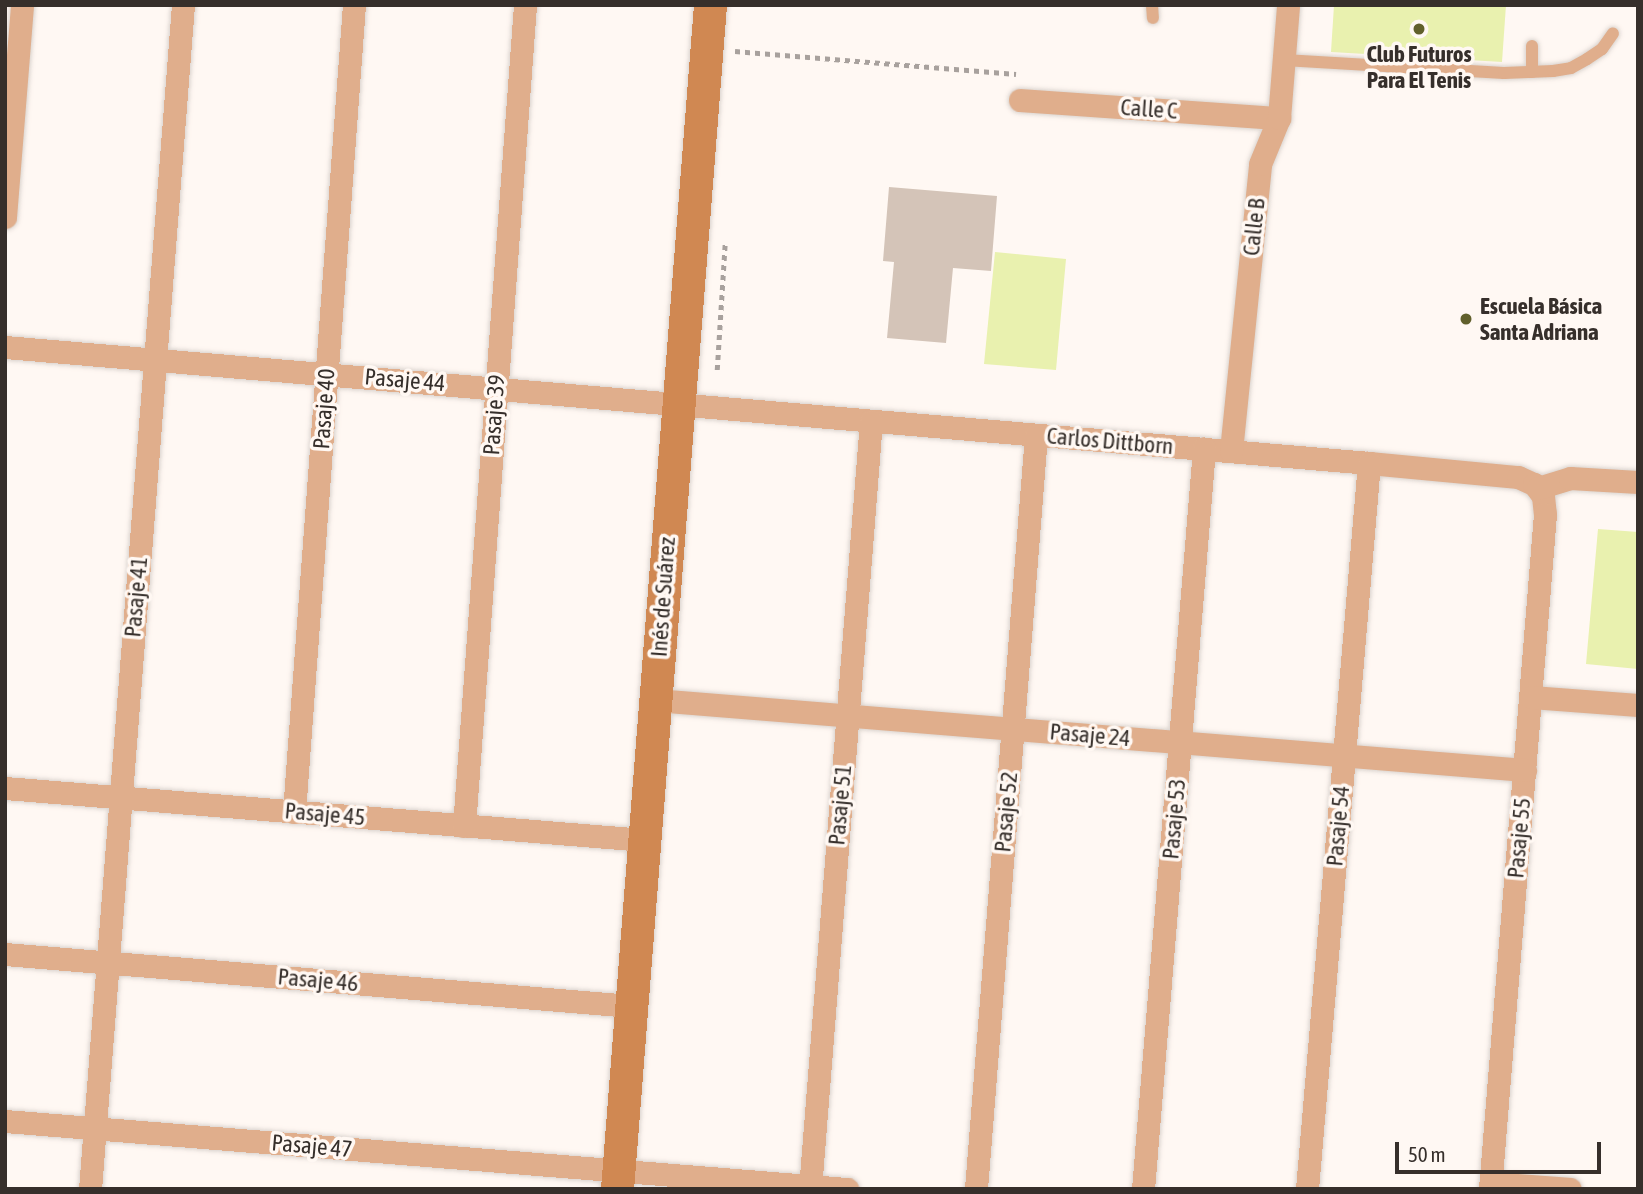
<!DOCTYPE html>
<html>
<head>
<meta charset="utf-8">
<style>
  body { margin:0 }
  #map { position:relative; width:1643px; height:1194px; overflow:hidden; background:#fff8f3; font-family:"Asap Condensed",sans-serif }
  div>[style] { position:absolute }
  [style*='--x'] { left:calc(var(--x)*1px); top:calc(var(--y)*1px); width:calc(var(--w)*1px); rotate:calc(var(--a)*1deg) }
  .green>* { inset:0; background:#e9f1af }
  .building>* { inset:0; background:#d4c4b8 }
  .path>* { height:4.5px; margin-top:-2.25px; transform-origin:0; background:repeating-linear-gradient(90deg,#a8a19d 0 5px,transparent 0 10px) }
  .roads { filter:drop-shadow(0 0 2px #dbd4cf) drop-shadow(0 0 2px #dbd4cf) }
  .lane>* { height:12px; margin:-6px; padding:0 6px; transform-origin:6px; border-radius:6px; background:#e0ae8c }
  .street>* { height:23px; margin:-11.5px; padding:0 11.5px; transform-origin:11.5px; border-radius:11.5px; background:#e0ae8c }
  .secondary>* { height:33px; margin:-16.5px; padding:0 16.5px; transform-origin:16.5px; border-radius:16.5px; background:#d08852 }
  .dots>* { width:19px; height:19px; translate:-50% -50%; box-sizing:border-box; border:4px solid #fff8f3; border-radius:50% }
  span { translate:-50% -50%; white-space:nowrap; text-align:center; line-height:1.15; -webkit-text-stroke:7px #fff8f3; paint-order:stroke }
  .poi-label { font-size:23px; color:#362f2b; font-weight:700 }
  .left { translate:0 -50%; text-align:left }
  .street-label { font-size:23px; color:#362f2b }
  .frame { position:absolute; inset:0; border:7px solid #362f2b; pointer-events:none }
  .scale { position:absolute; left:1395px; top:1142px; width:206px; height:32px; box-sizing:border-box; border:4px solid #362f2b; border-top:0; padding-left:9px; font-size:21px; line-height:24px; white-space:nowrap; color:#362f2b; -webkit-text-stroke:5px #fff8f3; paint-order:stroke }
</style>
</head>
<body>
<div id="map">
  <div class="green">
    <i style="clip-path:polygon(1334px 5px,1506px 5px,1502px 62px,1331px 52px)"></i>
    <i style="clip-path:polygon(995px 252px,1066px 259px,1056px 370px,984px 364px)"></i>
    <i style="clip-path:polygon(1598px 529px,1638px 532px,1638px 669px,1586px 664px)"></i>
  </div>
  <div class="building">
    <i style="clip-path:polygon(889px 187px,997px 196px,991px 271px,953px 268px,946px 343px,887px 338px,894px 262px,883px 261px)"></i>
  </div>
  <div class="path">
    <i style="--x:735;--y:51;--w:282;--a:4.7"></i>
    <i style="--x:717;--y:370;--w:128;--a:-86.4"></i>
  </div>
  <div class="roads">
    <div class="lane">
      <i style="--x:1152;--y:5;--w:13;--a:86"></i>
      <i style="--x:1284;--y:60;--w:220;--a:3.4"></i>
      <i style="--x:1504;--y:73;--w:49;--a:-2.3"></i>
      <i style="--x:1553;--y:71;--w:18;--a:-9"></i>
      <i style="--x:1571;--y:68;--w:18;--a:-29"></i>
      <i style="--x:1587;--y:59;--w:18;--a:-34"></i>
      <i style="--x:1602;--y:49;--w:19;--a:-55"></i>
      <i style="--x:1532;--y:72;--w:26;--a:-90"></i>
    </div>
    <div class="street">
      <i style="--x:1020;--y:100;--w:260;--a:4"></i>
      <i style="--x:5;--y:217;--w:213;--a:-85.4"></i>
      <i style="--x:5;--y:347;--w:1369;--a:4.86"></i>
      <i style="--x:1369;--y:463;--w:150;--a:5.4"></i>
      <i style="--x:1518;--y:477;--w:17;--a:24"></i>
      <i style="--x:1534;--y:484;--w:15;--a:53"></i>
      <i style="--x:1543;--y:496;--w:18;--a:84"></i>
      <i style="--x:1545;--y:514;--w:677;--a:94.66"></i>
      <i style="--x:1231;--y:451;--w:288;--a:-84.2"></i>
      <i style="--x:1260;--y:164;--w:50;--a:-67.6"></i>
      <i style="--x:1279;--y:118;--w:113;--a:-85.4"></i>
      <i style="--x:1538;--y:488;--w:34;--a:-17"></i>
      <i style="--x:1570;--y:478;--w:68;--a:3.4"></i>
      <i style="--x:1531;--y:697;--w:107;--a:4.3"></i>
      <i style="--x:655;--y:700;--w:873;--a:4.6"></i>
      <i style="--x:5;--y:788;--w:641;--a:4.65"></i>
      <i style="--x:294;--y:812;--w:809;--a:-85.75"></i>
      <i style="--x:464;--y:826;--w:823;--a:-85.75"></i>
      <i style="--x:5;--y:954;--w:628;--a:4.75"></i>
      <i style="--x:5;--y:1121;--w:845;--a:4.62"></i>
      <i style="--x:1491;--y:1183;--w:79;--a:4.3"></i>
      <i style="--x:90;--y:1189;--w:1188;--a:-85.51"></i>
      <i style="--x:810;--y:1189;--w:770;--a:-85.46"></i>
      <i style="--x:976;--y:1189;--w:756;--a:-85.45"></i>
      <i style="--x:1143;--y:1189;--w:743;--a:-85.29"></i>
      <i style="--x:1307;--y:1189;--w:729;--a:-85.12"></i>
    </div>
    <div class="secondary">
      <i style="--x:617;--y:1189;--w:1188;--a:-85.51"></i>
    </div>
  </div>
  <div class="dots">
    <i style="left:1419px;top:29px;background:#61602c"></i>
    <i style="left:1466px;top:319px;background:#61602c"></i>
  </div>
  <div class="poi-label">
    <span style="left:1419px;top:67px">Club Futuros<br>Para El Tenis</span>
    <span class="left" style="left:1480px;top:319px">Escuela Básica<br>Santa Adriana</span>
  </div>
  <div class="street-label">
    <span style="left:1149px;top:109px;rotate:4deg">Calle C</span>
    <span style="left:1254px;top:227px;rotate:-84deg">Calle B</span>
    <span style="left:405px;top:380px;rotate:5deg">Pasaje 44</span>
    <span style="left:324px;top:409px;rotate:-86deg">Pasaje 40</span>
    <span style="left:494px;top:415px;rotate:-86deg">Pasaje 39</span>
    <span style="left:1110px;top:441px;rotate:5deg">Carlos Dittborn</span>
    <span style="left:136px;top:597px;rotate:-85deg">Pasaje 41</span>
    <span style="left:663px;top:597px;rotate:-86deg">Inés de Suárez</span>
    <span style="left:1090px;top:735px;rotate:5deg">Pasaje 24</span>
    <span style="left:840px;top:805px;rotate:-85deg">Pasaje 51</span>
    <span style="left:1006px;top:812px;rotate:-85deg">Pasaje 52</span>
    <span style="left:325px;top:814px;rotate:5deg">Pasaje 45</span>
    <span style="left:1174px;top:819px;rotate:-85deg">Pasaje 53</span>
    <span style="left:1338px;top:826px;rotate:-85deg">Pasaje 54</span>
    <span style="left:1519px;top:838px;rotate:-85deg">Pasaje 55</span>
    <span style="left:318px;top:980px;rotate:5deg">Pasaje 46</span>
    <span style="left:312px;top:1146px;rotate:5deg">Pasaje 47</span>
  </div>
  <div class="frame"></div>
  <div class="scale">50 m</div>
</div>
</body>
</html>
